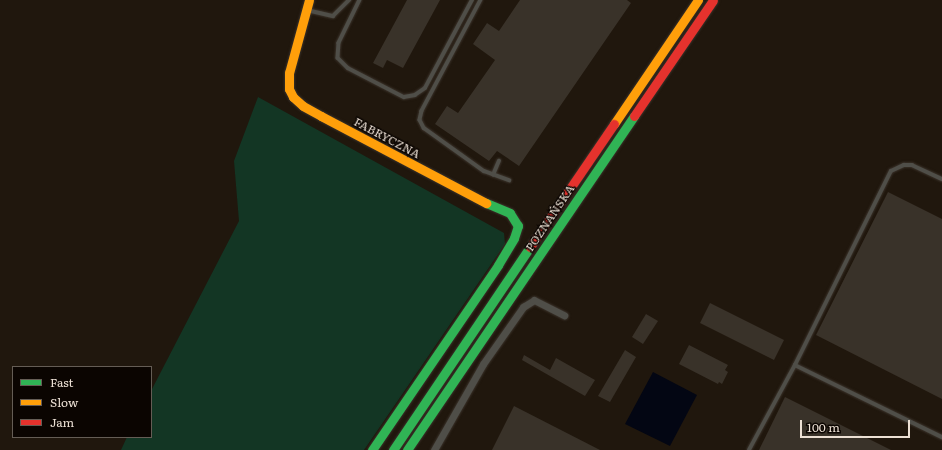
<!DOCTYPE html>
<html>
<head>
<meta charset="utf-8">
<style>
  body { margin:0 }
  #map { position:relative; width:942px; height:450px; overflow:hidden; background:#20170d; font-family:Literata,serif }
  div>[style] { position:absolute }
  [style*='--x'] { left:calc(var(--x)*1px); top:calc(var(--y)*1px); width:calc(var(--w)*1px); rotate:calc(var(--a)*1deg) }
  .green>* { inset:0; background:#133624 }
  .water>* { inset:0; background:#030613 }
  .building>* { inset:0; background:#393229 }
  .roads { filter:drop-shadow(0 0 1px #3b332b) drop-shadow(0 0 1px #3b332b) }
  .lane>* { height:3.5px; margin:-1.75px; padding:0 1.75px; transform-origin:1.75px; border-radius:1.75px; background:#4f4e48 }
  .street>* { height:7px; margin:-3.5px; padding:0 3.5px; transform-origin:3.5px; border-radius:3.5px; background:#4f4e48 }
  .fast>* { height:9px; margin:-4.5px; padding:0 4.5px; transform-origin:4.5px; border-radius:4.5px; background:#30b455 }
  .slow>* { height:9px; margin:-4.5px; padding:0 4.5px; transform-origin:4.5px; border-radius:4.5px; background:#ff9f0a }
  .jam>* { height:9px; margin:-4.5px; padding:0 4.5px; transform-origin:4.5px; border-radius:4.5px; background:#e5322d }
  span { translate:-50% -50%; white-space:nowrap; text-align:center; line-height:1.15; -webkit-text-stroke:3px #0b0501; paint-order:stroke }
  .street-label { font-size:12px; color:#ece0d4 }
  .legend { position:absolute; left:12px; top:366px; width:140px; height:72px; box-sizing:border-box; background:#0b0501; border:1px solid #655d55; margin:0; padding:5px 7px; list-style:none; font-size:12px; color:#ece0d4 }
  .legend li { display:flex; align-items:center; gap:8px; height:20px }
  .legend b { width:20px; border:1px solid #655d55 }
  .scale { position:absolute; left:800px; top:420px; width:110px; height:18px; box-sizing:border-box; border:2px solid #ece0d4; border-top:0; padding-left:5px; font-size:12px; line-height:14px; white-space:nowrap; color:#ece0d4; -webkit-text-stroke:3px #0b0501; paint-order:stroke }
</style>
</head>
<body>
<div id="map">
  <div class="green">
    <i style="clip-path:polygon(258px 97px,504px 233px,505px 244px,364px 450px,121px 450px,127px 437px,151px 437px,151px 391px,239px 221px,234px 161px)"></i>
  </div>
  <div class="water">
    <i style="clip-path:polygon(653px 372px,697px 395px,670px 446px,625px 424px)"></i>
  </div>
  <div class="building">
    <i style="clip-path:polygon(407px 0,440px 0,403px 68px,387px 60px,383px 68px,373px 63px)"></i>
    <i style="clip-path:polygon(520px 0,627px 0,631px 3px,519px 166px,497px 151px,489px 161px,435px 124px,447px 106px,458px 113px,495px 60px,473px 44px,487px 23px,499px 31px)"></i>
    <i style="clip-path:polygon(888px 192px,942px 219px,942px 399px,816px 335px)"></i>
    <i style="clip-path:polygon(710px 303px,784px 340px,774px 360px,700px 323px)"></i>
    <i style="clip-path:polygon(646px 314px,658px 321px,643px 344px,632px 337px)"></i>
    <i style="clip-path:polygon(689px 345px,728px 365px,725px 370px,728px 372px,722px 384px,719px 382px,718px 384px,679px 364px)"></i>
    <i style="clip-path:polygon(625px 350px,636px 357px,610px 402px,598px 396px)"></i>
    <i style="clip-path:polygon(524px 355px,550px 370px,556px 358px,595px 380px,585px 396px,522px 360px)"></i>
    <i style="clip-path:polygon(785px 397px,891px 450px,759px 450px)"></i>
    <i style="clip-path:polygon(514px 406px,600px 450px,492px 450px)"></i>
  </div>
  <div class="roads">
    <div class="lane">
      <i style="--x:360;--y:0;--w:48;--a:116"></i>
      <i style="--x:339;--y:43;--w:15;--a:94"></i>
      <i style="--x:338;--y:58;--w:14;--a:45"></i>
      <i style="--x:348;--y:68;--w:63;--a:27.4"></i>
      <i style="--x:404;--y:97;--w:11;--a:-10"></i>
      <i style="--x:415;--y:95;--w:12;--a:-35"></i>
      <i style="--x:425;--y:88;--w:100;--a:-61.9"></i>
      <i style="--x:481;--y:0;--w:126;--a:118"></i>
      <i style="--x:422;--y:111;--w:9;--a:103"></i>
      <i style="--x:420;--y:120;--w:9;--a:63"></i>
      <i style="--x:424;--y:128;--w:74;--a:35.6"></i>
      <i style="--x:484;--y:171;--w:27;--a:20"></i>
      <i style="--x:307;--y:10;--w:27;--a:13"></i>
      <i style="--x:333;--y:16;--w:23;--a:-45"></i>
      <i style="--x:493;--y:175;--w:15;--a:-67"></i>
      <i style="--x:795;--y:365;--w:164;--a:26.1"></i>
      <i style="--x:749;--y:450;--w:97;--a:-61.6"></i>
      <i style="--x:795;--y:365;--w:216;--a:-63.7"></i>
      <i style="--x:891;--y:171;--w:14;--a:-25"></i>
      <i style="--x:904;--y:165;--w:8;--a:0"></i>
      <i style="--x:912;--y:165;--w:33;--a:25"></i>
    </div>
    <div class="street">
      <i style="--x:434;--y:450;--w:99;--a:-60.3"></i>
      <i style="--x:483;--y:364;--w:70;--a:-54.9"></i>
      <i style="--x:523;--y:307;--w:13;--a:-32"></i>
      <i style="--x:534;--y:300;--w:34;--a:27"></i>
    </div>
    <div class="fast">
      <i style="--x:372;--y:450;--w:224;--a:-55.7"></i>
      <i style="--x:498;--y:265;--w:31;--a:-59"></i>
      <i style="--x:514;--y:238;--w:13;--a:-72"></i>
      <i style="--x:518;--y:226;--w:15;--a:-122"></i>
      <i style="--x:510;--y:213;--w:26;--a:-157"></i>
      <i style="--x:393;--y:450;--w:245;--a:-56"></i>
      <i style="--x:407;--y:450;--w:404;--a:-55.8"></i>
    </div>
    <div class="slow">
      <i style="--x:309;--y:0;--w:76;--a:105.3"></i>
      <i style="--x:289;--y:73;--w:16;--a:90"></i>
      <i style="--x:289;--y:89;--w:9;--a:63"></i>
      <i style="--x:293;--y:97;--w:13;--a:42"></i>
      <i style="--x:303;--y:106;--w:21;--a:29"></i>
      <i style="--x:321;--y:116;--w:187;--a:27.8"></i>
      <i style="--x:614;--y:124;--w:150;--a:-55.9"></i>
    </div>
    <div class="jam">
      <i style="--x:634;--y:116;--w:140;--a:-55.7"></i>
      <i style="--x:530;--y:247;--w:149;--a:-55.7"></i>
    </div>
  </div>
  <div class="street-label">
    <span style="left:387px;top:138px;rotate:28deg">FABRYCZNA</span>
    <span style="left:550px;top:218px;rotate:-56deg">POZNAŃSKA</span>
  </div>
  <ul class="legend">
  <li><b style="height:5px;background:#30b455"></b>Fast</li>
  <li><b style="height:5px;background:#ff9f0a"></b>Slow</li>
  <li><b style="height:5px;background:#e5322d"></b>Jam</li>
  </ul>
  <div class="scale">100 m</div>
</div>
</body>
</html>
